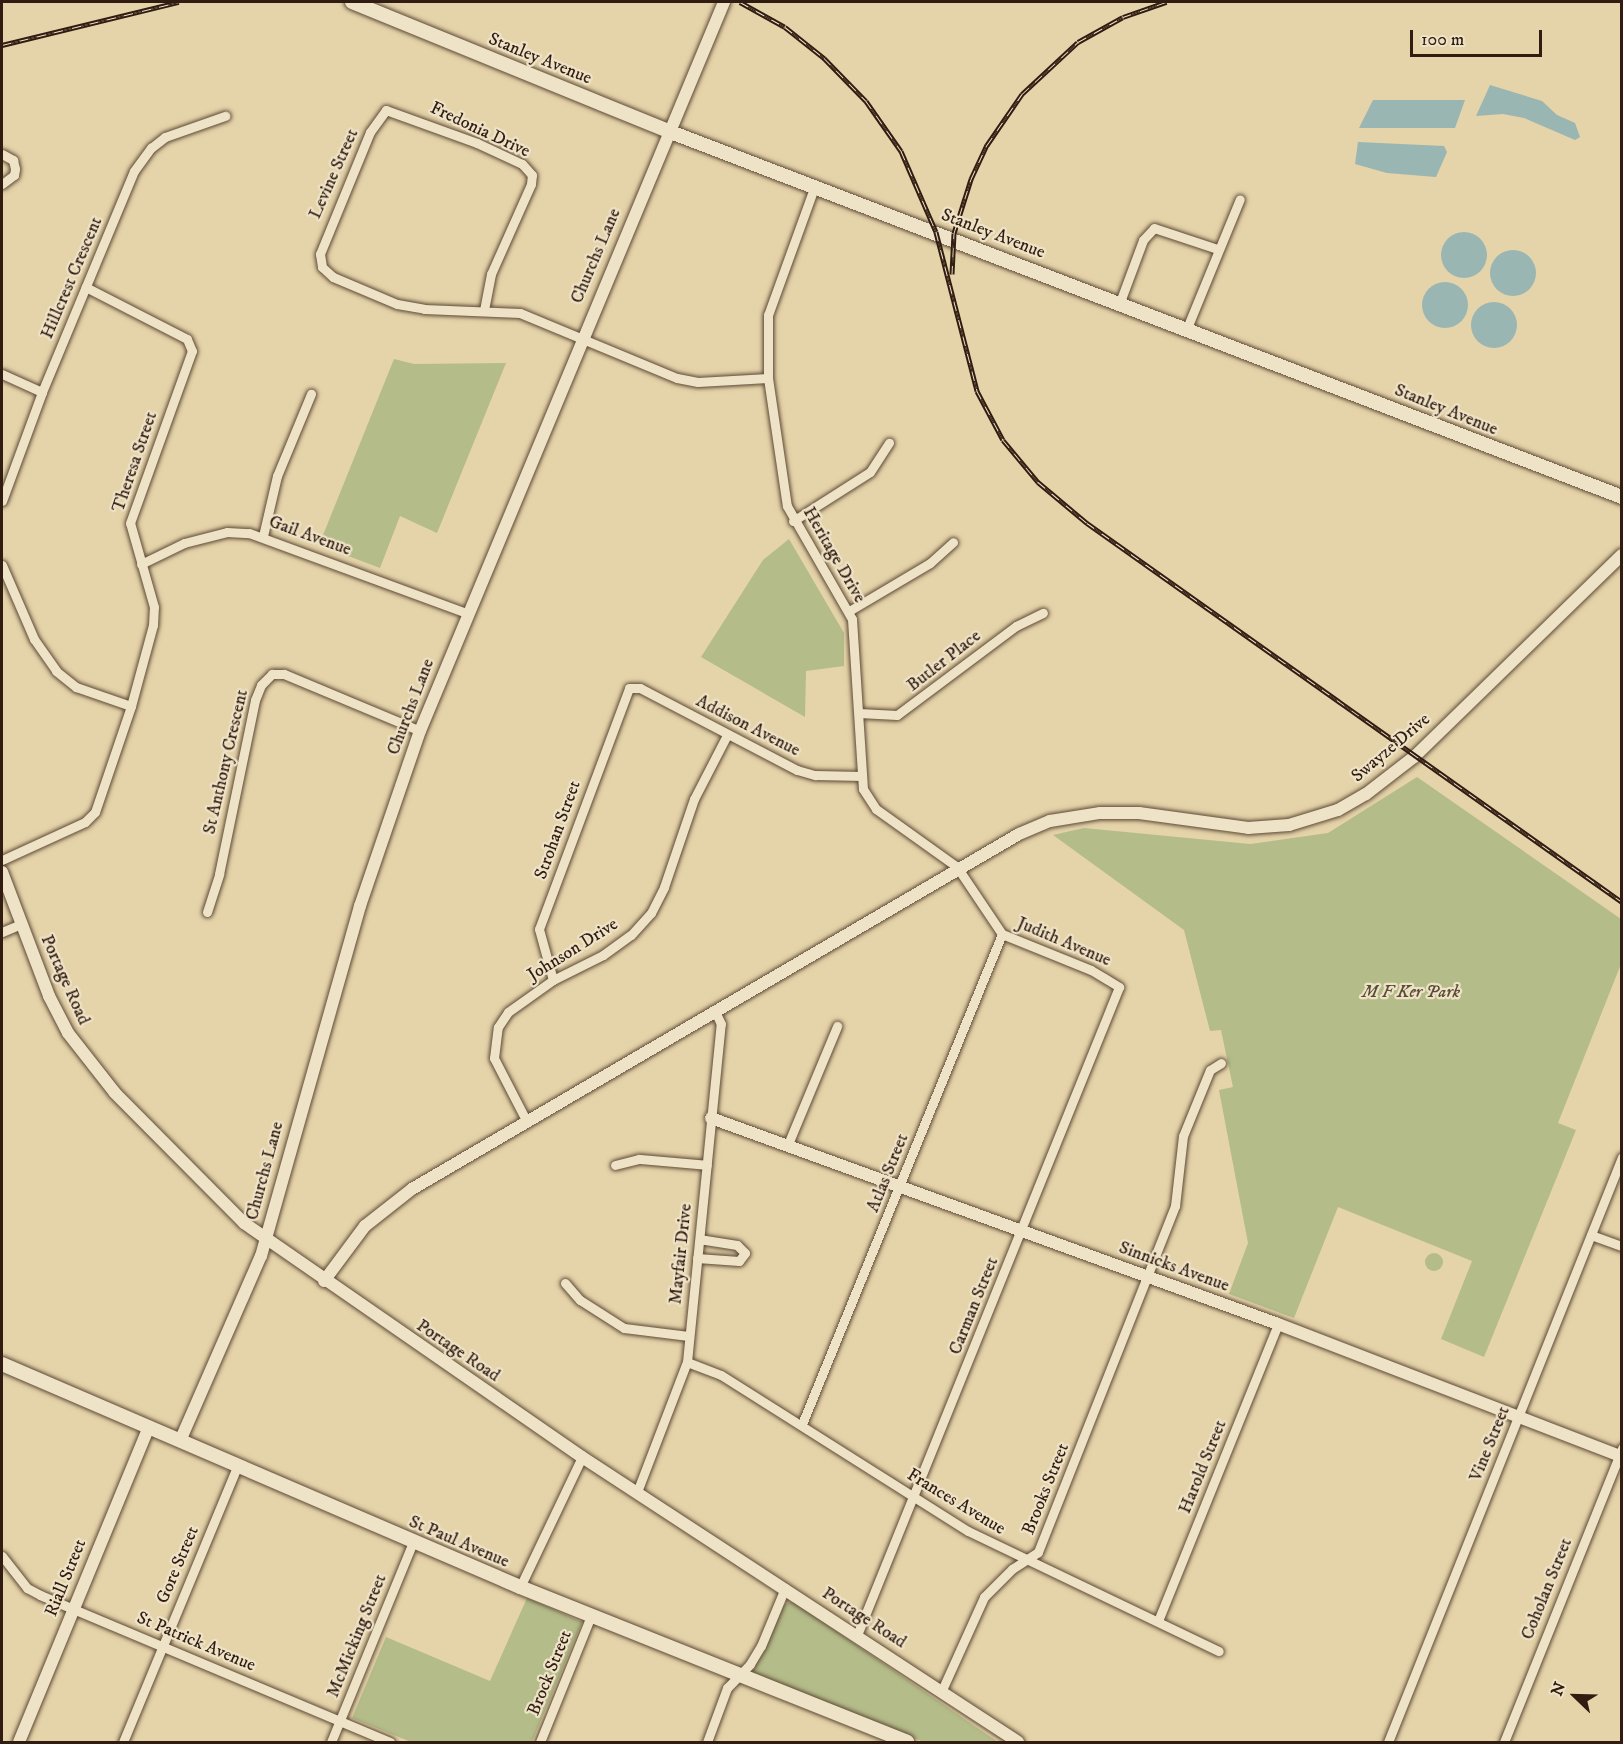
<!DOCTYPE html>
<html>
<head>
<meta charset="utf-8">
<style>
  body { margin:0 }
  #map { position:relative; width:1623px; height:1744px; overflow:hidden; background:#e5d3a9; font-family:"IM FELL DW Pica",serif }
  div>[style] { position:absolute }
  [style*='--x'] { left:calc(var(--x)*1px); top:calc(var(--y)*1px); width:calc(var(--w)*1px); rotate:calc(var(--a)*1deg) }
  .green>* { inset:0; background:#b4bc89 }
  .round { border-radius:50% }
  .water>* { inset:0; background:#99b6b3 }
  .roads { filter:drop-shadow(0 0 2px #5d4a37) drop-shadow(0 0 2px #5d4a37) }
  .minor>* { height:9px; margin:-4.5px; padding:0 4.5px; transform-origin:4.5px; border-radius:4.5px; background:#eee2c7 }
  .tertiary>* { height:12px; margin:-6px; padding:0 6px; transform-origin:6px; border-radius:6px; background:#eee2c7 }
  .secondary>* { height:14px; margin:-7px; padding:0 7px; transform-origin:7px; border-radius:7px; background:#eee2c7 }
  .rail>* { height:5px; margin-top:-2.5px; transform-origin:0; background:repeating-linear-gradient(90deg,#eee2c7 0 9px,#301c11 0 18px); box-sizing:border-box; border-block:2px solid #301c11 }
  span { translate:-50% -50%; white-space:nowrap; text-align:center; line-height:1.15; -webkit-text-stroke:4.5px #eee2c7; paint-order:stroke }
  .street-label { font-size:18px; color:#301c11 }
  .park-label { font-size:18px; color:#584c35; font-style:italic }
  .frame { position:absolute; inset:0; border:3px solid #301c11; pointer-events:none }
  .north { position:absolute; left:1545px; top:1666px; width:60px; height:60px; -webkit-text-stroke:4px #eee2c7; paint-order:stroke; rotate:293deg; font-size:16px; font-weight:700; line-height:24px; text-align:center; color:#301c11 }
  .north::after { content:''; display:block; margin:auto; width:21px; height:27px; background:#301c11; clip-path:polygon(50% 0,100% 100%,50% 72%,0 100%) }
  .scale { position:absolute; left:1410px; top:30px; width:132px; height:27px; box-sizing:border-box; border:3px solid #301c11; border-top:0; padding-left:8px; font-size:18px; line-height:21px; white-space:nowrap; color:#301c11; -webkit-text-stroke:4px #eee2c7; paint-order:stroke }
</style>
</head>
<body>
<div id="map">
  <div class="green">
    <i style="clip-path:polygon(394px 359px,414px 364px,506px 363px,437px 533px,400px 516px,380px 568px,319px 545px)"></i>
    <i style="clip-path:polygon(789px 539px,844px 633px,844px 666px,806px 671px,805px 717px,701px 657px,763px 560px)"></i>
    <i style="clip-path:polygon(1417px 777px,1621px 919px,1621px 964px,1558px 1123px,1576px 1130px,1484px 1357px,1441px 1339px,1472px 1261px,1338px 1207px,1294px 1318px,1229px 1294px,1248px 1243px,1219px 1090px,1233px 1087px,1221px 1030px,1210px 1031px,1184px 930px,1053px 835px,1084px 828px,1250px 844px,1328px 833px)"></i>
    <i class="round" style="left:1425px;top:1253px;width:18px;height:18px"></i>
    <i style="clip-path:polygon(527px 1598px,582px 1622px,532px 1742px,411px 1742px,352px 1718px,386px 1637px,490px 1681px)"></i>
    <i style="clip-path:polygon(789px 1602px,795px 1603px,998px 1742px,924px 1742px,756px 1678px,752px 1673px,783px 1606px)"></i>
  </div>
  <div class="water">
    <i style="clip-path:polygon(1490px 85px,1542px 101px,1557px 115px,1575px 123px,1580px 137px,1575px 140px,1524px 118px,1503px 114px,1476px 116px)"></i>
    <i style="clip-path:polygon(1373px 100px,1465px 100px,1455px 128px,1359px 128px)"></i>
    <i style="clip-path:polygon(1358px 142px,1444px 146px,1447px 152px,1436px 177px,1387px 173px,1355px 164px)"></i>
    <i class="round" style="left:1441px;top:232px;width:46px;height:46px"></i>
    <i class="round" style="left:1490px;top:250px;width:46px;height:46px"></i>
    <i class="round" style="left:1422px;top:282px;width:46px;height:46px"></i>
    <i class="round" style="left:1471px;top:302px;width:46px;height:46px"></i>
  </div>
  <div class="roads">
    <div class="minor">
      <i style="--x:2;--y:154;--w:13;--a:29"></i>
      <i style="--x:13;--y:160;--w:9;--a:77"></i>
      <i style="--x:15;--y:169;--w:6;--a:99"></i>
      <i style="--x:14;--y:175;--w:15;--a:143"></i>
      <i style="--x:814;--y:188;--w:135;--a:109.9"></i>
      <i style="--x:768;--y:315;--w:63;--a:90"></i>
      <i style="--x:768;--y:378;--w:129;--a:81.6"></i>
      <i style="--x:787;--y:506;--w:130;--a:60.1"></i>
      <i style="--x:852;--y:619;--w:170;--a:86.3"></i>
      <i style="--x:863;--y:789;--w:24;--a:57"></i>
      <i style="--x:876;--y:809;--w:100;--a:35.6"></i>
      <i style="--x:957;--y:867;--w:81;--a:56.1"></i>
      <i style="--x:1002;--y:934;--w:96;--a:22"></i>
      <i style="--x:1091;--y:970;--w:33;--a:31"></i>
      <i style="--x:1119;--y:987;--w:699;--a:112.01"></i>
      <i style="--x:1120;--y:302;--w:66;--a:-69.6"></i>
      <i style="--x:1143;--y:240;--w:16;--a:-47"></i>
      <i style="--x:1154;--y:228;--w:66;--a:18.4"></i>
      <i style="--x:484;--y:310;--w:37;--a:-79"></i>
      <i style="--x:491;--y:274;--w:98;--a:-66"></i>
      <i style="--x:531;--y:184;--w:9;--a:-84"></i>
      <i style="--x:532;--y:175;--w:15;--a:-132"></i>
      <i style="--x:522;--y:164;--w:50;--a:-155"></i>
      <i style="--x:477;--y:143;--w:97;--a:-160.1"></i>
      <i style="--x:386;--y:110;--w:27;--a:126"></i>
      <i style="--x:370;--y:132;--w:132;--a:112.3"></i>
      <i style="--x:320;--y:254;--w:13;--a:81"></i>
      <i style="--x:322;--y:267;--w:15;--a:42"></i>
      <i style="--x:333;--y:277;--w:69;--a:22.9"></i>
      <i style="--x:397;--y:304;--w:27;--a:10"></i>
      <i style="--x:424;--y:309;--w:96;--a:2.4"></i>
      <i style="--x:520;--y:313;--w:170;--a:22.5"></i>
      <i style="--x:677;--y:378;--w:21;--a:11"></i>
      <i style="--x:698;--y:382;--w:70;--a:-3.3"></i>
      <i style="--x:1187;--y:328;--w:139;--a:-67.7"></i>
      <i style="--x:2;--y:374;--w:44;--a:24.2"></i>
      <i style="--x:2;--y:501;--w:116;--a:-69.8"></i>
      <i style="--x:42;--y:392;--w:239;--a:-67.4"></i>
      <i style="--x:134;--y:171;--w:29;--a:-54"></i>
      <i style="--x:151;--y:148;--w:18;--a:-38"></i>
      <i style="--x:165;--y:137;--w:64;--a:-19.3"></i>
      <i style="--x:793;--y:521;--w:91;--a:-32.5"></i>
      <i style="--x:870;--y:472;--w:35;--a:-57"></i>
      <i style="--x:263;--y:536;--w:62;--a:-76.9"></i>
      <i style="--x:277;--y:476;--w:89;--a:-67.5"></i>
      <i style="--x:141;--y:564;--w:48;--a:-26"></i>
      <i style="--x:184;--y:543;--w:44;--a:-14.3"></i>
      <i style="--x:227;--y:532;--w:22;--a:3"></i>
      <i style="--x:249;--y:533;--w:232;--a:20.2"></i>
      <i style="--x:2;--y:565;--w:81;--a:66.6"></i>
      <i style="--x:34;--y:639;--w:39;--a:55"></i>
      <i style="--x:56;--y:671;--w:26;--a:39"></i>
      <i style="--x:76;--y:687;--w:58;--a:19.1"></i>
      <i style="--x:849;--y:611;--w:94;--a:-30.7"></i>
      <i style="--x:930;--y:563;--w:31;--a:-42"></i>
      <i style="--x:859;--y:713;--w:38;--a:3"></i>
      <i style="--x:897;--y:715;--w:149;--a:-36.8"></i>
      <i style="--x:1016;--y:626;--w:30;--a:-26"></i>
      <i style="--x:2;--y:860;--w:91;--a:-24.6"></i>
      <i style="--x:85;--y:822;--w:14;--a:-45"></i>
      <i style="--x:95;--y:812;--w:112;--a:-71.2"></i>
      <i style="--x:131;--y:706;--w:84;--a:-74.8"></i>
      <i style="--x:153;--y:625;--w:18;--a:-87"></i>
      <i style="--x:154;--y:607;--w:87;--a:-105.9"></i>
      <i style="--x:130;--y:523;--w:183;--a:-70.2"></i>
      <i style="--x:192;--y:351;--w:13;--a:-113"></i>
      <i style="--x:187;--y:339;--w:114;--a:-152.8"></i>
      <i style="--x:207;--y:912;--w:40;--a:-72"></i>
      <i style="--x:219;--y:874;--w:178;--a:-78.3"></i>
      <i style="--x:255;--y:700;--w:16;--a:-68"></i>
      <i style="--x:261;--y:685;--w:16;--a:-45"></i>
      <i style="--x:272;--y:674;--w:12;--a:0"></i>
      <i style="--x:284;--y:674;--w:147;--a:22.7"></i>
      <i style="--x:2;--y:932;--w:21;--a:-23"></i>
      <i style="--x:553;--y:980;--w:53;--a:-105.4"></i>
      <i style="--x:539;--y:929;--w:257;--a:-69.5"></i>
      <i style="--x:629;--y:688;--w:11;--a:0"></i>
      <i style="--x:640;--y:688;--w:177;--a:27.6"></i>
      <i style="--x:797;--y:770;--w:19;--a:16"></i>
      <i style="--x:815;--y:775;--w:47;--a:1.2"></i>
      <i style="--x:527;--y:1122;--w:72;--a:-117.3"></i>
      <i style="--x:494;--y:1058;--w:31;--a:-83"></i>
      <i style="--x:498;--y:1027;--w:18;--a:-56"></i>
      <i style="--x:508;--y:1012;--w:55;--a:-35.4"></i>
      <i style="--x:553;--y:980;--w:56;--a:-26.6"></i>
      <i style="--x:603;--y:955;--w:34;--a:-36"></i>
      <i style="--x:631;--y:935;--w:30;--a:-48"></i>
      <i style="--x:651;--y:913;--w:29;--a:-63"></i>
      <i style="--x:664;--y:887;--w:93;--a:-71.2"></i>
      <i style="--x:694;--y:799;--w:72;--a:-62.7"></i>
      <i style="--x:788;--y:1144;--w:128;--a:-67.4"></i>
      <i style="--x:615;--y:1165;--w:25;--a:-14"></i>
      <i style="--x:639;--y:1159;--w:68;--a:5"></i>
      <i style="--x:1591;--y:1235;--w:33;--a:20"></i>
      <i style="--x:697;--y:1258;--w:42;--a:4.1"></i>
      <i style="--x:739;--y:1261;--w:10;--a:-53"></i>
      <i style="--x:745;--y:1253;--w:11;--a:-135"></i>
      <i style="--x:737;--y:1245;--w:37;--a:-171"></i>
      <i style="--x:565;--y:1283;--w:23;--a:49"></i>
      <i style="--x:580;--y:1300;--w:52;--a:32.5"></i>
      <i style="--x:624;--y:1328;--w:65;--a:7"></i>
      <i style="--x:687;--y:1362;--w:36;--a:21"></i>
      <i style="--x:721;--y:1375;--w:292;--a:32.3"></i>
      <i style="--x:968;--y:1531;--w:278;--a:25.6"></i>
      <i style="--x:802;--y:1424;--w:529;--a:-67.8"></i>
      <i style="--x:637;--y:1492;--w:139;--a:-69"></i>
      <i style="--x:687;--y:1362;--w:340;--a:-84.3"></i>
      <i style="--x:721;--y:1024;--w:14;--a:-115"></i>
      <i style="--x:2;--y:1556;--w:41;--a:52"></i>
      <i style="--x:27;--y:1588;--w:15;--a:28"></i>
      <i style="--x:40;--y:1595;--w:380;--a:22.8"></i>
      <i style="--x:520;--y:1587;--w:144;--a:-64.5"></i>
      <i style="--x:1158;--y:1621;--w:320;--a:-68"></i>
      <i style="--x:942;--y:1690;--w:102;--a:-65.7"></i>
      <i style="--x:984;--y:1597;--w:40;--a:-45"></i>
      <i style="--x:1012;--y:1569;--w:31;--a:-33"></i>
      <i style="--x:1038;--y:1552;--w:372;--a:-68.4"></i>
      <i style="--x:1175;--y:1206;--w:70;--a:-83.5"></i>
      <i style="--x:1183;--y:1136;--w:71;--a:-67.8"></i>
      <i style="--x:1210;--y:1070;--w:13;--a:-32"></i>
      <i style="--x:123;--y:1742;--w:298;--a:-67.5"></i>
      <i style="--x:331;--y:1742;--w:216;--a:-67.7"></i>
      <i style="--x:540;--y:1742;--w:136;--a:-68"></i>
      <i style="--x:707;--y:1742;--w:58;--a:-69.7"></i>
      <i style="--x:727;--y:1688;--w:33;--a:-46"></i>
      <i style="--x:750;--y:1664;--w:21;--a:-59"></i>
      <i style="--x:761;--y:1646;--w:63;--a:-67.5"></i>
      <i style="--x:1388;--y:1742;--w:630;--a:-68.2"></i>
      <i style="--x:1504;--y:1742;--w:317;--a:-68.1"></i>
    </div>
    <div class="tertiary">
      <i style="--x:2;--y:872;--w:133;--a:69.2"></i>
      <i style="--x:49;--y:996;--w:42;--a:62.8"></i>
      <i style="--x:68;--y:1033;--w:76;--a:51.9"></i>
      <i style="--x:115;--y:1093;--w:183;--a:45.2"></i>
      <i style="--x:244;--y:1223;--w:411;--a:34.7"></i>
      <i style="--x:582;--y:1457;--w:521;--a:33.17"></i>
      <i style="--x:711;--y:1118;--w:603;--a:19.97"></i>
      <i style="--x:1278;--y:1324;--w:369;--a:21.1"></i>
      <i style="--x:324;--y:1281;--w:69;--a:-53.3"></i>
      <i style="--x:365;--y:1226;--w:60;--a:-38.2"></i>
      <i style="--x:412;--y:1189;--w:703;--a:-30.32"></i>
      <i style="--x:1019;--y:834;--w:34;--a:-23"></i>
      <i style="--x:1050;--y:821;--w:51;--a:-9.1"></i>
      <i style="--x:1100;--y:813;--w:39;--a:0"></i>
      <i style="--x:1139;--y:813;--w:110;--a:7.8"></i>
      <i style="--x:1248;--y:828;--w:41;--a:-4.2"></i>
      <i style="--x:1289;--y:825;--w:51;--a:-17"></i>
      <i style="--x:1338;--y:810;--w:32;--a:-30"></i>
      <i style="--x:1366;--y:794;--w:61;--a:-37.6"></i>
      <i style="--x:1414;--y:757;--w:290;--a:-44.2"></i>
      <i style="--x:180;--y:1441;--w:202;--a:-66.4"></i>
      <i style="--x:261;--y:1256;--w:364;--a:-74.2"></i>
      <i style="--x:360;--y:906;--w:185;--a:-71.1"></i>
      <i style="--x:420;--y:731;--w:790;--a:-67.36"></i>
      <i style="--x:19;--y:1742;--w:341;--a:-67.6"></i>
    </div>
    <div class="secondary">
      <i style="--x:352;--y:2;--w:341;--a:22.2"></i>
      <i style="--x:668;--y:131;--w:1022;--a:20.99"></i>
      <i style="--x:2;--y:1364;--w:564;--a:23.29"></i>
      <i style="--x:520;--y:1587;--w:417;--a:21.8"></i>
    </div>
  </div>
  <div class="rail">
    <i style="--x:740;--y:2;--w:51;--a:29.1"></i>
    <i style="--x:785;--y:27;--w:50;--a:38.5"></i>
    <i style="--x:824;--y:58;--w:60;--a:45.7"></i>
    <i style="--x:866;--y:101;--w:61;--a:55"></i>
    <i style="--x:901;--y:151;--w:88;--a:66.6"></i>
    <i style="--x:936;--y:232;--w:164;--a:75.5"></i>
    <i style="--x:977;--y:391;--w:55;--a:62"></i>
    <i style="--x:1003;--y:440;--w:55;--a:50.2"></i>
    <i style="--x:1038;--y:482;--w:64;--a:39.9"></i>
    <i style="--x:1087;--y:523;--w:656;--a:35.31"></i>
    <i style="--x:2;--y:45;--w:182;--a:-13.7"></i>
    <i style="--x:952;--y:274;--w:41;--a:-87.2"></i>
    <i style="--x:954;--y:233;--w:57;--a:-72.5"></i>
    <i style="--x:971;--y:179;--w:38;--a:-65"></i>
    <i style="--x:987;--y:145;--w:62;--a:-55.5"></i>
    <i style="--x:1022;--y:94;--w:76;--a:-42.9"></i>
    <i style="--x:1078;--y:42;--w:51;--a:-29.1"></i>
    <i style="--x:1123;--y:17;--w:46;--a:-19.2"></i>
  </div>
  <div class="street-label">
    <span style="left:540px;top:59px;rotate:22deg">Stanley Avenue</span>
    <span style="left:480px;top:130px;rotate:25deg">Fredonia Drive</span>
    <span style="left:334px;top:174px;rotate:-66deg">Levine Street</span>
    <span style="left:993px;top:234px;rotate:21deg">Stanley Avenue</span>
    <span style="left:596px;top:256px;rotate:-67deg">Churchs Lane</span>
    <span style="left:72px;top:278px;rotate:-67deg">Hillcrest Crescent</span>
    <span style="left:1446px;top:410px;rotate:22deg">Stanley Avenue</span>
    <span style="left:135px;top:462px;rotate:-71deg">Theresa Street</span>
    <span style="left:310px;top:536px;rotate:20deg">Gail Avenue</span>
    <span style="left:834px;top:555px;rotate:60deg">Heritage Drive</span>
    <span style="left:944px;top:661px;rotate:-38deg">Butler Place</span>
    <span style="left:411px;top:707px;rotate:-69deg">Churchs Lane</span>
    <span style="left:748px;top:726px;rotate:27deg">Addison Avenue</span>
    <span style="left:1391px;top:748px;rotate:-40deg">Swayze Drive</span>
    <span style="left:226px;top:762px;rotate:-77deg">St Anthony Crescent</span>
    <span style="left:558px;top:830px;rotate:-70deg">Strohan Street</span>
    <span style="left:1064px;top:942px;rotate:23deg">Judith Avenue</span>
    <span style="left:573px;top:950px;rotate:-32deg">Johnson Drive</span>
    <span style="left:65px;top:980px;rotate:66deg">Portage Road</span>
    <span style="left:265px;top:1171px;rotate:-75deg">Churchs Lane</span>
    <span style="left:888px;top:1173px;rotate:-68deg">Atlas Street</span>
    <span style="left:681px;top:1254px;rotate:-84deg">Mayfair Drive</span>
    <span style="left:1174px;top:1267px;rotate:20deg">Sinnicks Avenue</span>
    <span style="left:974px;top:1306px;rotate:-68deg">Carman Street</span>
    <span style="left:458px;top:1351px;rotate:34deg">Portage Road</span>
    <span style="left:1490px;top:1444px;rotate:-68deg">Vine Street</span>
    <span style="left:1203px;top:1467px;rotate:-68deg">Harold Street</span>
    <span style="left:1046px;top:1489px;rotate:-68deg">Brooks Street</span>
    <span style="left:956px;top:1502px;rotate:31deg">Frances Avenue</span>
    <span style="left:459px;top:1542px;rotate:23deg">St Paul Avenue</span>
    <span style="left:178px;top:1565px;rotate:-67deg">Gore Street</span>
    <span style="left:66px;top:1578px;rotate:-68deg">Riall Street</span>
    <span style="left:1547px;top:1589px;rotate:-68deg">Coholan Street</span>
    <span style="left:864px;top:1618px;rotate:33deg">Portage Road</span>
    <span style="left:357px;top:1636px;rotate:-68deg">McMicking Street</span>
    <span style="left:196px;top:1642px;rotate:23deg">St Patrick Avenue</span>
    <span style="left:550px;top:1673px;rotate:-68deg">Brock Street</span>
  </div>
  <div class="park-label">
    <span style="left:1411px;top:992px">M F Ker Park</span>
  </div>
  <div class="frame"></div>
  <div class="north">N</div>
  <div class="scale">100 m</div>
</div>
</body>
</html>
